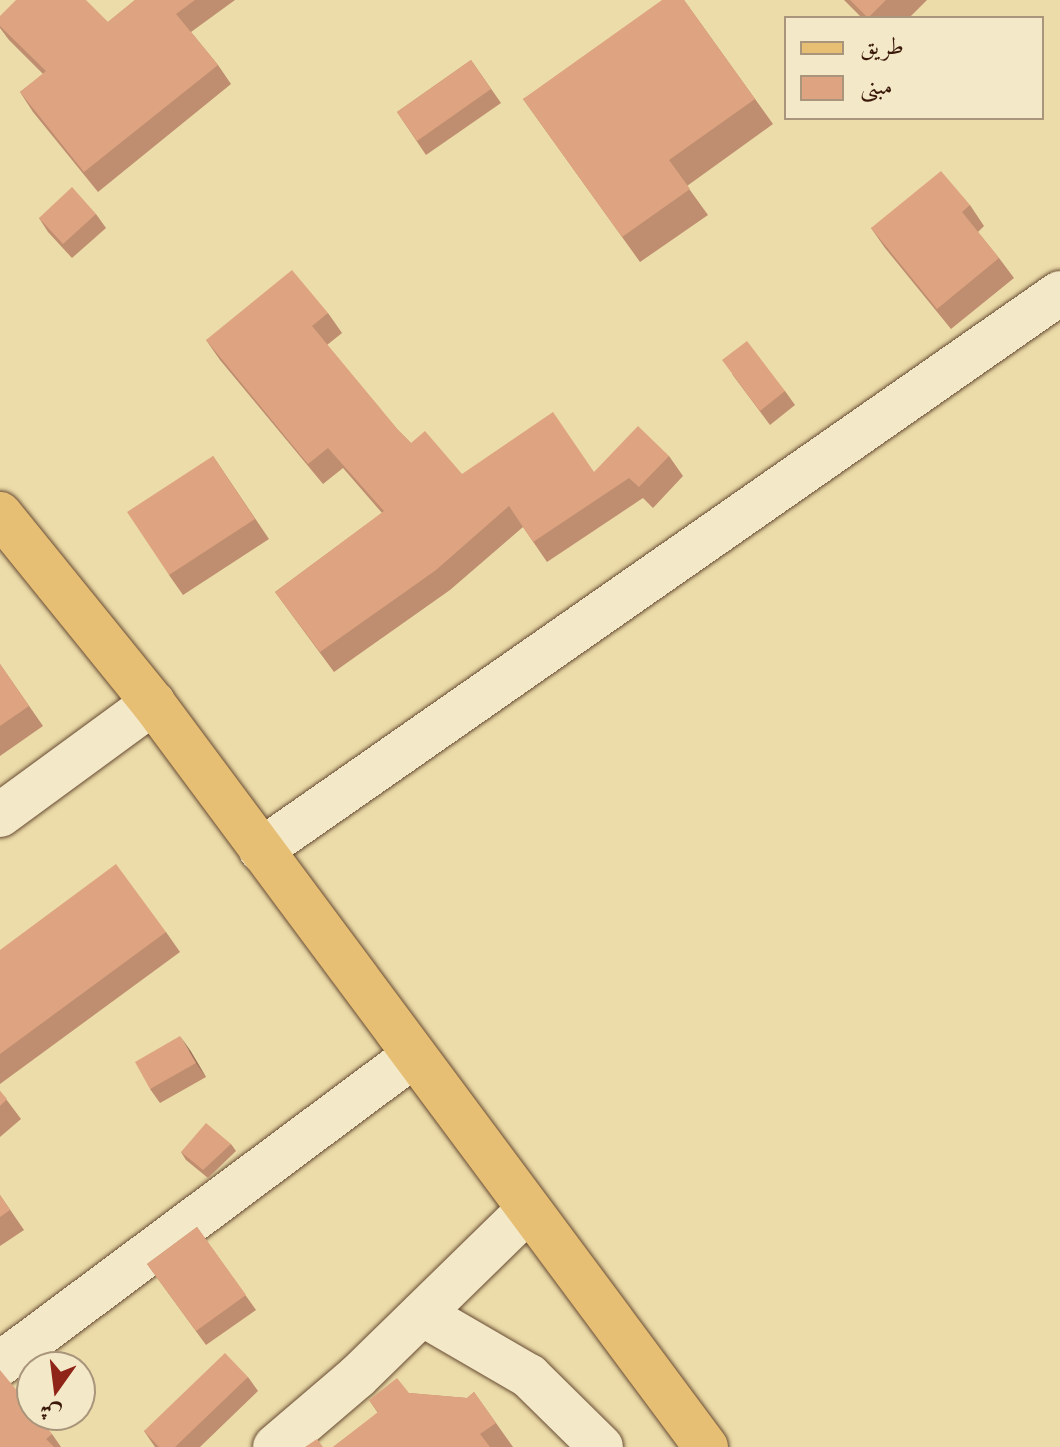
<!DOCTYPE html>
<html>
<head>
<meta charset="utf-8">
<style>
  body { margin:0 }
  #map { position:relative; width:1060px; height:1447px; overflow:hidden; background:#ecdca9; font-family:Cardo,Amiri,serif }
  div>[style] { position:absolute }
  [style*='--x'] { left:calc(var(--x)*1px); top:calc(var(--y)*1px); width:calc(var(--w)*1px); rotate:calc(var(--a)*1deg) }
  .roads { filter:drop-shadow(0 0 2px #664a32) drop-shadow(0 0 2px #664a32) }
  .minor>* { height:44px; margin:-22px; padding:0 22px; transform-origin:22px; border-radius:22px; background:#f3e8c7 }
  .major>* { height:44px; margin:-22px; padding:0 22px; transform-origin:22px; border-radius:22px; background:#e6be74 }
  .wall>* { inset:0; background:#bf8d6f }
  .shaded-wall>* { inset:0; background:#9b735a }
  .building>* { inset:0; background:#dea481 }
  span { translate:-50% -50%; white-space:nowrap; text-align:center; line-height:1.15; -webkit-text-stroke:6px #f3e8c7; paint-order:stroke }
  .legend { position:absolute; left:784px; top:16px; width:260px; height:104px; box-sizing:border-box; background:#f3e8c7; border:2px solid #a9957b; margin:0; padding:10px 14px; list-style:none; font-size:24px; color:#3a190a }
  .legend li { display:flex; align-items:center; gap:16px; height:40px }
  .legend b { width:40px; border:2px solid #a9957b }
  .north { position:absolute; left:16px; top:1351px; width:80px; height:80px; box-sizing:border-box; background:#f3e8c7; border:2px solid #a9957b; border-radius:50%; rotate:194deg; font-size:22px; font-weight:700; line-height:32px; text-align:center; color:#3a190a }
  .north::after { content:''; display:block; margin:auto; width:28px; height:36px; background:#8f2418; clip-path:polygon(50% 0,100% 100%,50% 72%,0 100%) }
</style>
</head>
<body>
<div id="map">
  <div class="roads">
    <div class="minor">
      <i style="--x:0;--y:815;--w:190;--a:-36.2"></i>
      <i style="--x:261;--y:850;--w:974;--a:-34.88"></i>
      <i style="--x:422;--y:1314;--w:124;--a:30.1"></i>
      <i style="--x:529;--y:1376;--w:101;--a:44.6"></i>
      <i style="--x:0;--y:1364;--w:515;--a:-36.71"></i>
      <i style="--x:275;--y:1447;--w:108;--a:-40.5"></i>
      <i style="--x:357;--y:1377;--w:239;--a:-44.3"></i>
    </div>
    <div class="major">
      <i style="--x:0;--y:514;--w:243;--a:51"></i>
      <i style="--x:153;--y:703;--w:927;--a:53.38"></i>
    </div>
  </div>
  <div class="wall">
    <i style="clip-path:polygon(135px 0,235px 0,191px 32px,218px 65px,231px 84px,98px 192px,33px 112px,20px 92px,43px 74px,9px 40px,0 28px,0 16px,108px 22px)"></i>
    <i style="clip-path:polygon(684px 0,773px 124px,687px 186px,708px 215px,640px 262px,523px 99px)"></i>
    <i style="clip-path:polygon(844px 0,927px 0,909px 18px,862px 18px)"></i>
    <i style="clip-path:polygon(471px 60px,501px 103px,426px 155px,397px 112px)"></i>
    <i style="clip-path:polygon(970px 205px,984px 226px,978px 232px,999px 258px,1014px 278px,951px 329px,885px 248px,871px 228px)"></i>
    <i style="clip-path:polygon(96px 214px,106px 228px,72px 258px,48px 232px,39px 218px)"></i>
    <i style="clip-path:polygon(328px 313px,342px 333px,327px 345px,398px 430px,411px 443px,462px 474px,594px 472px,669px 456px,683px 476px,653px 508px,643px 498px,547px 562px,523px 527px,450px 590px,334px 672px,275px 592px,382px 513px,343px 468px,323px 484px,220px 360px,206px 340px)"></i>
    <i style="clip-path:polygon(732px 374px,785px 391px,795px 405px,770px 425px)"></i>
    <i style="clip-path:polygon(213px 456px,269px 539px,183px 595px,169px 575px)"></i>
    <i style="clip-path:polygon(0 664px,43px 726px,0 756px)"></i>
    <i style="clip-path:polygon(166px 932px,180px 952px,0 1084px,0 950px)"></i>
    <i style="clip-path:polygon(190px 1050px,206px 1077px,160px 1103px,150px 1089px)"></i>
    <i style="clip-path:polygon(0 1091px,21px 1119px,0 1137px)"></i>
    <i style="clip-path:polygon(231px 1144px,236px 1151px,208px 1178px,186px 1160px,181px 1152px)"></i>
    <i style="clip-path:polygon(0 1195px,24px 1230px,0 1246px)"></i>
    <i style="clip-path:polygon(197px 1227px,256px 1310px,206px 1345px,147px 1264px)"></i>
    <i style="clip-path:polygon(248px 1377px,258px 1391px,200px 1447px,155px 1447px,144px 1431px)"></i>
    <i style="clip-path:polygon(474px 1392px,513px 1447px,333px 1447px,378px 1413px,369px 1400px,409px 1393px,467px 1398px)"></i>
    <i style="clip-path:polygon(52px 1434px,61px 1447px,0 1447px)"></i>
  </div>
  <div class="shaded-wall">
    <i style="clip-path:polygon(180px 1036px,190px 1050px,206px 1077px,196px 1063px)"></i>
  </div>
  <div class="building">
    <i style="clip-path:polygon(16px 0,86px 0,108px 22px,135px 0,195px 0,176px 14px,218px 65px,84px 172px,20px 92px,46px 71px,0 26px,0 16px)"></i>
    <i style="clip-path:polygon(662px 0,684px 0,755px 99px,669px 160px,690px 189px,622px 237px,523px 99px)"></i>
    <i style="clip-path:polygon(850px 0,886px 0,868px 18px)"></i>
    <i style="clip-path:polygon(471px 60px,491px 89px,417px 141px,397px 112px)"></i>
    <i style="clip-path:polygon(941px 171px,970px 205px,962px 212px,999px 258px,937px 309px,871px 228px)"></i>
    <i style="clip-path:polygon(72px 187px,96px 214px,63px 244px,39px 218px)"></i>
    <i style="clip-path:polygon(292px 270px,328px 313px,312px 326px,398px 430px,411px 443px,425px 431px,462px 474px,553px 412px,594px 472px,638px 426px,669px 456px,639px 487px,629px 478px,533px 542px,509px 506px,436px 570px,320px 652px,275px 592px,384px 511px,328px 448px,308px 464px,206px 340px)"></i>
    <i style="clip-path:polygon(747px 341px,785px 391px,760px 411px,722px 360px)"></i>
    <i style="clip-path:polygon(213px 456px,255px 519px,169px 575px,127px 512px)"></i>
    <i style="clip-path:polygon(0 664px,29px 706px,0 726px)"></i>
    <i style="clip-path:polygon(116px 864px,166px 932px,0 1054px,0 950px)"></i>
    <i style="clip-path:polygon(180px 1036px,196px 1063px,150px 1089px,135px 1062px)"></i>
    <i style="clip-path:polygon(0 1091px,7px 1099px,0 1106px)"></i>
    <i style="clip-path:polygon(206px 1123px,231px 1144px,203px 1170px,181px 1152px)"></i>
    <i style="clip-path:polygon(0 1195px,10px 1210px,0 1217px)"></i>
    <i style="clip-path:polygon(197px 1227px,246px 1295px,196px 1331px,147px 1264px)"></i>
    <i style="clip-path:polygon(225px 1353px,248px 1377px,175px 1447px,159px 1447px,144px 1431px)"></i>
    <i style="clip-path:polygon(0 1370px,32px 1409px,32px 1415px,37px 1415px,52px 1434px,46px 1439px,54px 1447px,0 1447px)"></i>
    <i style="clip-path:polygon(397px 1378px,409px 1393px,467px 1398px,474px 1392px,496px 1423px,480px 1434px,490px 1447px,333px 1447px,378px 1412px,369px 1400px)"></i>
    <i style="clip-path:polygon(317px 1439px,323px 1447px,305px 1447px)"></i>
  </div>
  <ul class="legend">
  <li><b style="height:10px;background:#e6be74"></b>طريق</li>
  <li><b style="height:22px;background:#dea481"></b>مبنى</li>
  </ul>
  <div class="north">ش</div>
</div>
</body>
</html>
